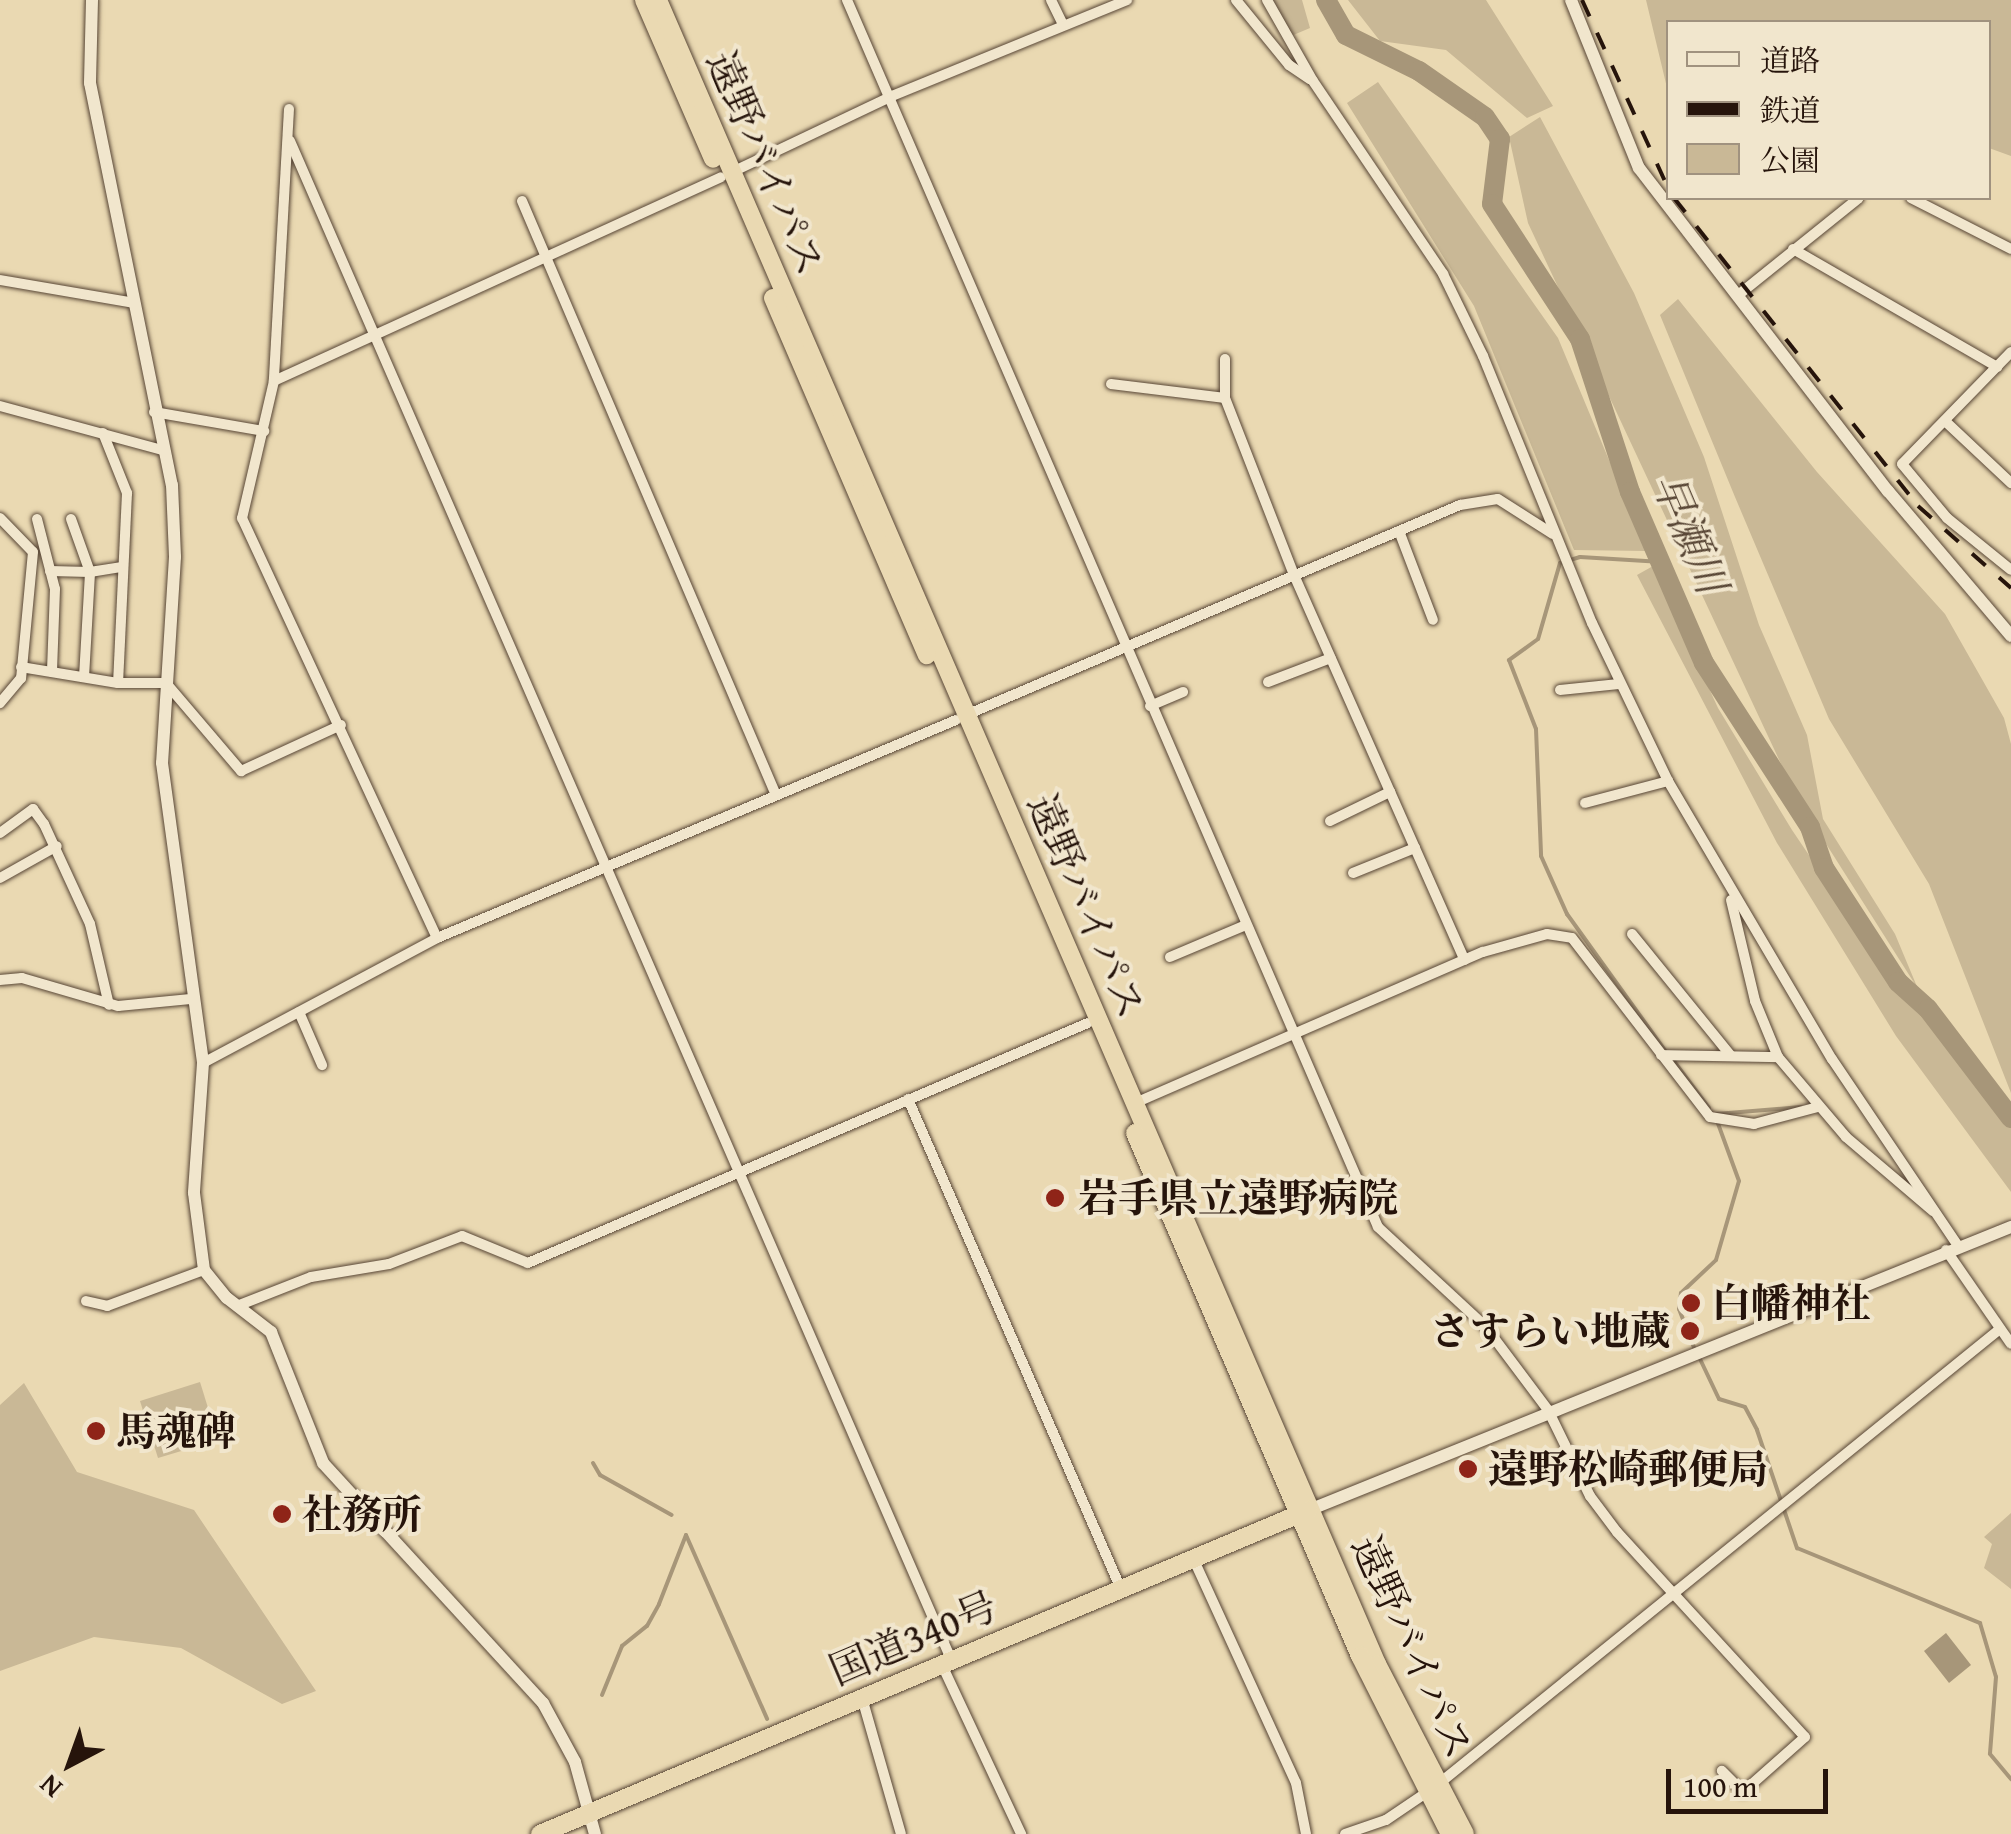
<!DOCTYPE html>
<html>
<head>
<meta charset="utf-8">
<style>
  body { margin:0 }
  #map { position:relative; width:2011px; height:1834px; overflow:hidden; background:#ead9b2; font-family:"Gentium Book Plus","Noto Serif JP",serif }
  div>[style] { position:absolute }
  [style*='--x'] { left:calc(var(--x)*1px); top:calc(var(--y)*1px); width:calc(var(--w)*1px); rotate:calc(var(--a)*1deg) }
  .green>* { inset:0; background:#c9b896 }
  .water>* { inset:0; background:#a79679 }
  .stream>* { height:4px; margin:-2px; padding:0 2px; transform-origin:2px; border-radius:2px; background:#a79679 }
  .river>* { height:20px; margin:-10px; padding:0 10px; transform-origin:10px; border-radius:10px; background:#a79679 }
  .roads { filter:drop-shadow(0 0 2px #574535) drop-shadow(0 0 2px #574535) }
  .minor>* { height:10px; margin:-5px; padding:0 5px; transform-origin:5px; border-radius:5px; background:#f1e6cd }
  .tertiary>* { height:12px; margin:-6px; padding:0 6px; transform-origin:6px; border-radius:6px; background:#f1e6cd }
  .trunk>* { height:18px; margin:-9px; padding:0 9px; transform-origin:9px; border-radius:9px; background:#ead9b2 }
  .rail>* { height:4px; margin-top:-2px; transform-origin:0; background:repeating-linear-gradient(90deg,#26140b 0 18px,transparent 0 36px) }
  .dots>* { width:28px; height:28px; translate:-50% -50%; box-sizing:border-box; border:5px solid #f1e6cd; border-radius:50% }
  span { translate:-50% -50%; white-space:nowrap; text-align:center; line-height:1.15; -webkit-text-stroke:8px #f1e6cd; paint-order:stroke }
  .street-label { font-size:40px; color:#26140b }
  .poi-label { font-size:40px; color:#26140b; font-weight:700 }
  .left { translate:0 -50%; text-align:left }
  .right { translate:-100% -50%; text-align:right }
  .water-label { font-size:42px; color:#5a4837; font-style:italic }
  .legend { position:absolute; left:1666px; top:20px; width:325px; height:180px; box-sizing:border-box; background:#f1e6cd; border:2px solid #a0927f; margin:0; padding:12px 18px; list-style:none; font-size:30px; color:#26140b }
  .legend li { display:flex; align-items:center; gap:20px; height:50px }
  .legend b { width:50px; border:2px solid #a0927f }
  .north { position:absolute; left:20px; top:1714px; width:100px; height:100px; -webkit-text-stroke:8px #f1e6cd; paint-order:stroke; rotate:221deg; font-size:28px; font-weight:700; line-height:40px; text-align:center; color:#26140b }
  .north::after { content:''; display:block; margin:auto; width:35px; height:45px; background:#26140b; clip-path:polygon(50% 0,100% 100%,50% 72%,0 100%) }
  .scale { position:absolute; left:1666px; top:1769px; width:162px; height:45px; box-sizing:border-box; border:5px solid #26140b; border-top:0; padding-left:12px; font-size:30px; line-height:35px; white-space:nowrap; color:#26140b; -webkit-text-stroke:8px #f1e6cd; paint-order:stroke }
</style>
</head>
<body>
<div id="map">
  <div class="green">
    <i style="clip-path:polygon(1273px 0,1302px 0,1310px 28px,1291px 36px)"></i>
    <i style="clip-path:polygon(1348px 0,1486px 0,1553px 106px,1527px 118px,1446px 50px,1380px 41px)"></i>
    <i style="clip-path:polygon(1646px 0,2011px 0,2011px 156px,1989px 148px,1988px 22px,1668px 22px,1668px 92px)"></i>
    <i style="clip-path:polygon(1378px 82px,1558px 338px,1647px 551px,1574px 550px,1474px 306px,1347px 103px)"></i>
    <i style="clip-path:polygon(1540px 117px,1634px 293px,1704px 457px,1759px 625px,1807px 735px,1823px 819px,1895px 934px,1918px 989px,1797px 798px,1528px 223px,1509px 137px)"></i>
    <i style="clip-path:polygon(1678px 299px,1817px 472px,1945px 614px,2004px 718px,2011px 744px,2011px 1093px,1929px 884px,1829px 719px,1735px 497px,1660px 315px)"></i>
    <i style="clip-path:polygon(1653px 566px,1718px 708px,1792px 830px,1896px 984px,2011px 1127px,2011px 1192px,1896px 1036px,1777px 843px,1637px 575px)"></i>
    <i style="clip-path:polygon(200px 1382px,218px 1440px,158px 1458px,140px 1401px)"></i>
    <i style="clip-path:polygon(24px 1383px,77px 1472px,194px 1510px,316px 1691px,282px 1704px,181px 1648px,94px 1637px,0 1671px,0 1405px)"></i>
    <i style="clip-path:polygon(2011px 1513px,2011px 1589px,1984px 1568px,1992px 1544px,1984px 1537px)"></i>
  </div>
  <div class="water">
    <i style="clip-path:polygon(1946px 1633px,1971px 1665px,1949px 1683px,1924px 1651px)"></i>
  </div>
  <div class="stream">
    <i style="--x:1662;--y:562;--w:82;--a:-176.5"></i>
    <i style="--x:1580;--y:557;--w:21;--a:163"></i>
    <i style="--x:1560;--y:563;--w:79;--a:106.1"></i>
    <i style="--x:1538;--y:639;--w:36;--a:144"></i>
    <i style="--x:1509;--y:660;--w:74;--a:68.6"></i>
    <i style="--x:1536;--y:729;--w:127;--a:87.7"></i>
    <i style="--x:1541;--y:856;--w:64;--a:65.9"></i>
    <i style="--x:1567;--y:914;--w:171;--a:54.3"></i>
    <i style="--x:1673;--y:1060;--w:60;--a:53.1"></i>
    <i style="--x:1716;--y:1114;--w:85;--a:-4.7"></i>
    <i style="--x:1695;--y:1350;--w:44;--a:-111.3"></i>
    <i style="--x:1679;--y:1309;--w:16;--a:-83"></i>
    <i style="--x:1681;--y:1293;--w:48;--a:-43.3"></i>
    <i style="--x:1716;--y:1260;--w:82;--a:-73.8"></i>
    <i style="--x:1739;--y:1181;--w:64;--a:-110.1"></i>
    <i style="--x:1700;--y:1359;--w:44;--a:64.6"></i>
    <i style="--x:1719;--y:1399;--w:27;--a:17"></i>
    <i style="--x:1745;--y:1407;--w:26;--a:62"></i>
    <i style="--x:1757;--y:1430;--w:125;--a:71.3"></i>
    <i style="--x:1797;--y:1548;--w:198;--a:22.3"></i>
    <i style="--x:1980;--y:1623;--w:56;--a:73.5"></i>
    <i style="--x:1996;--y:1677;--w:77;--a:94.5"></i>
    <i style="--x:1990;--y:1754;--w:33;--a:50"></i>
    <i style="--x:593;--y:1463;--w:14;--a:60"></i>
    <i style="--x:600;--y:1475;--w:82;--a:29.1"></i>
    <i style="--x:602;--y:1695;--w:53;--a:-67.8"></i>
    <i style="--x:622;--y:1646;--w:32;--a:-39"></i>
    <i style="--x:647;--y:1626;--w:25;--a:-61"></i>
    <i style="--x:659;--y:1604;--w:74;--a:-68.6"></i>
    <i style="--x:686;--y:1535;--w:201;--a:66.2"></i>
  </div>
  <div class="river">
    <i style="--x:1326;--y:0;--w:40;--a:60.3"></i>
    <i style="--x:1346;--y:35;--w:81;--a:26.3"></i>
    <i style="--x:1419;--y:71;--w:80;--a:34.9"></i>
    <i style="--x:1485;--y:117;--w:27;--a:56"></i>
    <i style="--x:1500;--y:139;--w:65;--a:97"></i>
    <i style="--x:1492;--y:204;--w:161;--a:56.9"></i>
    <i style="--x:1580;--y:339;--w:161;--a:71.9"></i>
    <i style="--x:1630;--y:492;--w:186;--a:66.6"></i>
    <i style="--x:1704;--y:663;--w:195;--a:57.1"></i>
    <i style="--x:1810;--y:827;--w:43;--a:71.1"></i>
    <i style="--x:1824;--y:868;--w:136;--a:57"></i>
    <i style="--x:1898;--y:982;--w:40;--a:42"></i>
    <i style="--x:1928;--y:1009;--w:137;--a:52.7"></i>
  </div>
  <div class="roads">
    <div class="minor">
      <i style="--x:847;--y:0;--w:1337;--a:66.6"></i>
      <i style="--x:1378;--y:1227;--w:146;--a:42.8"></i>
      <i style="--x:1485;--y:1326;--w:105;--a:53.1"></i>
      <i style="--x:1548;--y:1410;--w:96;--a:64"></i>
      <i style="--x:1590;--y:1496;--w:45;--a:53.1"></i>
      <i style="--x:1617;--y:1532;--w:278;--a:47.5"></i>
      <i style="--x:1805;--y:1737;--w:83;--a:138.4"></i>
      <i style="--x:1743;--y:1792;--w:30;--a:-135"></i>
      <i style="--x:1051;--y:0;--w:28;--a:64"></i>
      <i style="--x:1236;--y:0;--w:84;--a:50.8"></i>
      <i style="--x:1289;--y:65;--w:25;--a:34"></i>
      <i style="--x:1267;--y:0;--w:93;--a:60.4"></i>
      <i style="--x:1313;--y:81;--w:233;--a:56"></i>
      <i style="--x:1443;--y:274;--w:91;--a:64"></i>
      <i style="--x:1483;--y:356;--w:288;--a:67.8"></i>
      <i style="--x:1592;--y:623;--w:175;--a:64.3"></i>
      <i style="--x:1668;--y:781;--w:323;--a:59.5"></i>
      <i style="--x:1832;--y:1059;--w:225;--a:56"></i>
      <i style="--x:289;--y:109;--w:272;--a:93.2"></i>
      <i style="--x:274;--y:381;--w:141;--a:103.1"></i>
      <i style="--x:242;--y:518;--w:463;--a:65.1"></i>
      <i style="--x:290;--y:141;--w:1658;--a:66.47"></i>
      <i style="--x:732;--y:172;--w:177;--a:-25.4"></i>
      <i style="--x:892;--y:96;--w:254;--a:-22.2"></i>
      <i style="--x:1911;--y:198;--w:112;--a:27"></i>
      <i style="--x:522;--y:201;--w:646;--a:66.85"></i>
      <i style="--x:1793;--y:249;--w:236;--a:30"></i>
      <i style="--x:0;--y:280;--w:136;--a:9.7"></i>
      <i style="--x:1737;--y:296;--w:156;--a:-38.8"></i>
      <i style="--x:2011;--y:352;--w:156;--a:134.2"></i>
      <i style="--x:1902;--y:464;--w:70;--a:50.2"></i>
      <i style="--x:1947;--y:518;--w:82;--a:39.1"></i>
      <i style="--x:274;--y:381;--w:491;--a:-24.5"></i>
      <i style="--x:1111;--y:384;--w:115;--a:7"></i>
      <i style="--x:1225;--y:398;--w:190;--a:68.7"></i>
      <i style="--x:1294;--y:575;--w:421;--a:66.1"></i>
      <i style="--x:1225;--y:398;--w:39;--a:-90"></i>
      <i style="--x:0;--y:406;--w:168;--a:15.2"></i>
      <i style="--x:154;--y:412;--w:112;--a:9.8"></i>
      <i style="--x:1945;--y:421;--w:91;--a:43.2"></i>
      <i style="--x:103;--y:433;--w:65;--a:68.2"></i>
      <i style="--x:127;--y:493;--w:190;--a:92.7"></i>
      <i style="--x:0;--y:518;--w:47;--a:45.9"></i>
      <i style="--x:33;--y:552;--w:127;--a:95.4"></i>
      <i style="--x:21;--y:678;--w:33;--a:130"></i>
      <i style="--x:37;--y:519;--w:72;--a:75.6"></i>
      <i style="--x:55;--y:589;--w:83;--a:92.1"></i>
      <i style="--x:71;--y:519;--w:56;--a:70.3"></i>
      <i style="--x:1399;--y:531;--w:95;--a:69.1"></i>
      <i style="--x:50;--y:571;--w:40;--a:1.4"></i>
      <i style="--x:21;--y:667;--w:98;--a:9.4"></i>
      <i style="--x:118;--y:683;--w:48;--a:0"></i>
      <i style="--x:166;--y:683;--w:116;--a:49.6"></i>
      <i style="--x:241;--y:771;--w:110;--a:-24.7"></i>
      <i style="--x:84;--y:677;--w:105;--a:-86.7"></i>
      <i style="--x:90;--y:572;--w:31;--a:-9"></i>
      <i style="--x:1268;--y:682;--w:67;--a:-20.9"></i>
      <i style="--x:1560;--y:690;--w:59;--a:-5.8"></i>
      <i style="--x:1150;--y:706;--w:36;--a:-23"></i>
      <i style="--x:966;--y:715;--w:537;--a:-23.03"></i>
      <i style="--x:1460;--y:505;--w:38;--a:-9"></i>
      <i style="--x:1498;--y:499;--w:65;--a:32.5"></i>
      <i style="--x:1585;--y:803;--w:86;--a:-14.8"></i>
      <i style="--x:1330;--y:821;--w:67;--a:-25.8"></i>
      <i style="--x:0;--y:833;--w:41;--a:-36"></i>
      <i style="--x:33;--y:809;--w:19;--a:54"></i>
      <i style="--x:44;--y:824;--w:110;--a:65.3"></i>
      <i style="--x:90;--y:924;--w:83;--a:76.8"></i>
      <i style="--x:1353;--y:873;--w:67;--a:-22"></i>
      <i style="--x:0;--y:878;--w:65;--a:-29.3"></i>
      <i style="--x:1731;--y:900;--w:104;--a:76.6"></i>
      <i style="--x:1755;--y:1001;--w:61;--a:67.7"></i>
      <i style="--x:1778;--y:1057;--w:105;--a:49.6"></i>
      <i style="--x:1846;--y:1137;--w:114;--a:40.4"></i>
      <i style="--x:1632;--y:934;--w:157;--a:50.9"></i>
      <i style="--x:1170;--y:957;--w:82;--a:-22.8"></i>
      <i style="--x:0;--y:980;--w:22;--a:-5"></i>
      <i style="--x:22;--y:978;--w:100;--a:16.3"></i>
      <i style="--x:118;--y:1006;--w:73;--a:-5.5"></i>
      <i style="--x:299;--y:1012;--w:58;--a:66.5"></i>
      <i style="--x:1661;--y:1055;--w:117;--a:1"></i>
      <i style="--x:203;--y:1063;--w:265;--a:-28.1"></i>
      <i style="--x:437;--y:938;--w:563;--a:-22.78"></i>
      <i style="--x:908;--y:1099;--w:534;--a:66.51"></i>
      <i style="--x:1135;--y:1103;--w:379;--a:-23.5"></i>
      <i style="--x:1483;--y:952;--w:66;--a:-15.7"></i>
      <i style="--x:1547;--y:934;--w:25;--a:9"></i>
      <i style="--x:1572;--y:938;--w:226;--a:52.4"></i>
      <i style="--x:1710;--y:1117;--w:45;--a:9"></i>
      <i style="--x:1754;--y:1124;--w:66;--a:-14.9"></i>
      <i style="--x:1946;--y:1250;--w:114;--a:55.3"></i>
      <i style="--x:86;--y:1301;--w:22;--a:13"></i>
      <i style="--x:107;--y:1306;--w:103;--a:-20.4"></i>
      <i style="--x:237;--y:1306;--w:79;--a:-21.4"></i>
      <i style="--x:311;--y:1277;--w:79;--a:-9.5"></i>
      <i style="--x:389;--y:1264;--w:78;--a:-21"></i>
      <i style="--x:462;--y:1236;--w:71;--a:22.2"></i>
      <i style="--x:528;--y:1263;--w:609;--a:-23.2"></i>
      <i style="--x:1193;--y:1558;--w:247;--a:65.4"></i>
      <i style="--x:1296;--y:1783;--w:52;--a:78.9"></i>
      <i style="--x:942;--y:1665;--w:187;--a:64.9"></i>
      <i style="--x:862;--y:1698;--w:141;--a:74"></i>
      <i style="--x:1345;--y:1834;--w:43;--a:-18.9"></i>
      <i style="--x:1386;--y:1820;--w:60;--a:-34.2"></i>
      <i style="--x:1436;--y:1786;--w:726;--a:-39.02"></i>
    </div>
    <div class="tertiary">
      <i style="--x:92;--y:0;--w:83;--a:91.4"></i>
      <i style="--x:90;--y:83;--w:410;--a:78.5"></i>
      <i style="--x:172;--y:485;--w:72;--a:87.6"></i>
      <i style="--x:175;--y:557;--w:206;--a:93.6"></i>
      <i style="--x:162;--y:763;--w:303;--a:82.2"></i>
      <i style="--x:203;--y:1063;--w:130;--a:94"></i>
      <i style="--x:194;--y:1193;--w:78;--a:82.6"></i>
      <i style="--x:204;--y:1270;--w:36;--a:51"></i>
      <i style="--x:227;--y:1298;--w:56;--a:37.7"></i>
      <i style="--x:271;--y:1332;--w:141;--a:68.3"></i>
      <i style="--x:323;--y:1463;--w:326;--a:47.5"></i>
      <i style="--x:543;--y:1703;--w:67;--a:61.5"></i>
      <i style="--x:575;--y:1762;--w:75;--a:74.5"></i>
      <i style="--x:1571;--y:0;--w:181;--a:68"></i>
      <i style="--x:1639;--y:168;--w:408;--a:52.4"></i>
      <i style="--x:1888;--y:491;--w:190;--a:49.7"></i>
      <i style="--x:1314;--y:1508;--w:752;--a:-21.96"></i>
    </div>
    <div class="trunk">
      <i style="--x:644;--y:0;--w:173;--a:66.5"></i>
      <i style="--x:658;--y:0;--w:1813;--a:66.63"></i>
      <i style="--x:1377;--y:1664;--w:191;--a:62.6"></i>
      <i style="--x:773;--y:298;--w:389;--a:66.7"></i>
      <i style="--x:1135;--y:1133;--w:569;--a:66.72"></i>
      <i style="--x:1360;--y:1656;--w:199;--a:63.2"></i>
      <i style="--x:540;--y:1834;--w:834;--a:-22.85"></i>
    </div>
  </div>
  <div class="rail">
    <i style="--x:1582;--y:0;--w:207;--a:65.4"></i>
    <i style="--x:1674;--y:198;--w:393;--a:51.6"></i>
    <i style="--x:1918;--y:506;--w:124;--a:41.4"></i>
  </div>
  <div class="dots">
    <i style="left:1055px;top:1198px;background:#8f2418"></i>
    <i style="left:1691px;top:1303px;background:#8f2418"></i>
    <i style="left:1690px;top:1331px;background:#8f2418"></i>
    <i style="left:96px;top:1431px;background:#8f2418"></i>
    <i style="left:1468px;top:1469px;background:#8f2418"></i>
    <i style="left:282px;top:1514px;background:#8f2418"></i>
  </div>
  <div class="street-label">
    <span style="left:766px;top:163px;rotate:67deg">遠野バイパス</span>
    <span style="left:1087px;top:906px;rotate:67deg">遠野バイパス</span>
    <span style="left:913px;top:1638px;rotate:-23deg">国道340号</span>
    <span style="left:1413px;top:1647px;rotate:66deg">遠野バイパス</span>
  </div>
  <div class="poi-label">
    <span class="left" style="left:1078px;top:1198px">岩手県立遠野病院</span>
    <span class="left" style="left:1711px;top:1303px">白幡神社</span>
    <span class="right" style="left:1670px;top:1331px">さすらい地蔵</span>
    <span class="left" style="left:116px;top:1431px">馬魂碑</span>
    <span class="left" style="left:1488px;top:1469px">遠野松崎郵便局</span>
    <span class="left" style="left:302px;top:1514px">社務所</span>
  </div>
  <div class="water-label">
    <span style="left:1690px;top:533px;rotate:67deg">早瀬川</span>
  </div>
  <ul class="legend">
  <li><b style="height:12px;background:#f1e6cd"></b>道路</li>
  <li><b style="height:12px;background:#26140b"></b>鉄道</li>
  <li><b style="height:28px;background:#c9b896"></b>公園</li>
  </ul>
  <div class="north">N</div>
  <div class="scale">100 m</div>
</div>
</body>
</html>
